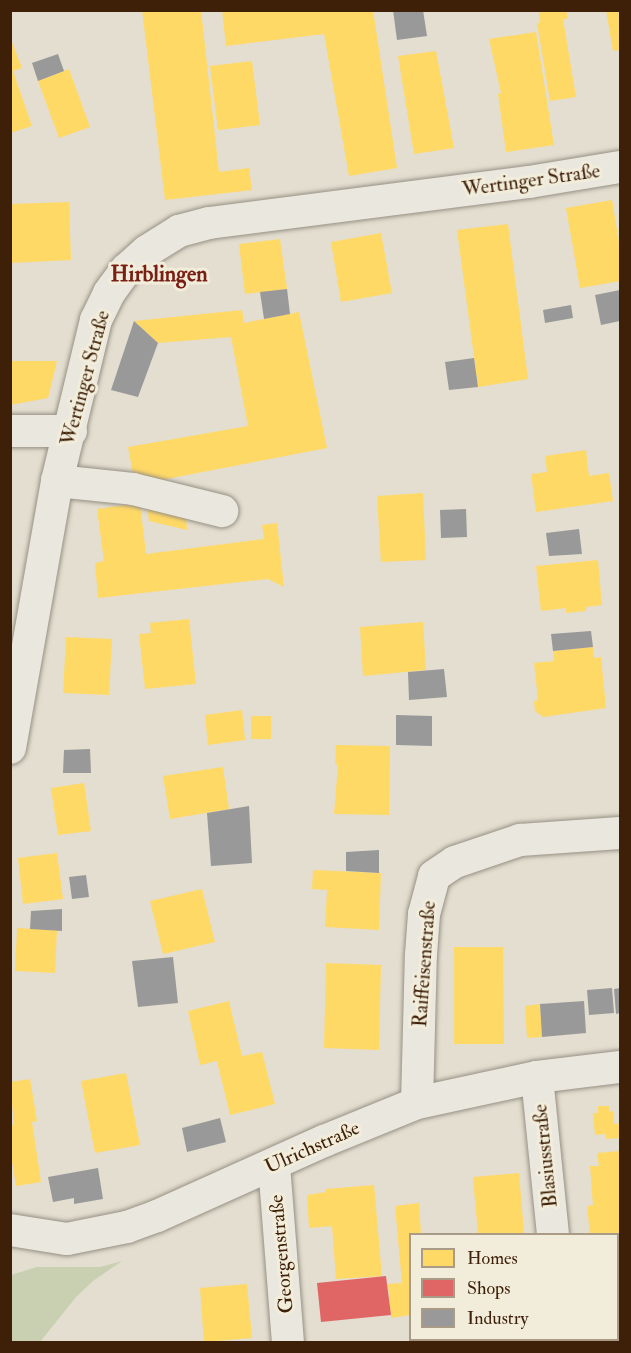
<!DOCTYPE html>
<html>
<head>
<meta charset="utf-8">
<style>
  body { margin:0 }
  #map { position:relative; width:631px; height:1353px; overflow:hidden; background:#e3decf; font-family:"IM FELL Double Pica",serif }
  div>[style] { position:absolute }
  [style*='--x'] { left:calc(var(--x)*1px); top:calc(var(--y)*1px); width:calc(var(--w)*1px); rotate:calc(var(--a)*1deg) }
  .green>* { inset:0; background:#c9d0b1 }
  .homes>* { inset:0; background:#ffd966 }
  .shops>* { inset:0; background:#e06666 }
  .industry>* { inset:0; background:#999 }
  .roads { filter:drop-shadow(0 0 2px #979084) drop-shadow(0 0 2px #979084) }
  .minor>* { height:32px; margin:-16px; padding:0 16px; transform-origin:16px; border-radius:16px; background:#eae7df }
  span { translate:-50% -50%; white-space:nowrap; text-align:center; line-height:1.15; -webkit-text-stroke:6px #f2eddb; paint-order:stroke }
  .street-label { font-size:20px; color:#3e1f07 }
  .quarter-label { font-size:22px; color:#7a1f14; font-weight:700 }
  .frame { position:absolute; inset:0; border:12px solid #3e1f07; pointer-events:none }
  .legend { position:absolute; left:409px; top:1233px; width:210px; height:108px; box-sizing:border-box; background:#f2eddb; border:2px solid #aa9b86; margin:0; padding:8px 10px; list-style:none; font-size:18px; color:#3e1f07 }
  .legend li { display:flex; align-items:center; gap:12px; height:30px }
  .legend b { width:30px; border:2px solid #aa9b86 }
</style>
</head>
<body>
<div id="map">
  <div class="green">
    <i style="clip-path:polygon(122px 1261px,93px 1281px,76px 1297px,40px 1342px,11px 1342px,11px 1275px,37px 1267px,100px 1267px)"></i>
  </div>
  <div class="homes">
    <i style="clip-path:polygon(142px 10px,201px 10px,219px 172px,249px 168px,252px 190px,165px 200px)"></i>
    <i style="clip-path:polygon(222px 10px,373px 10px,397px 168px,349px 176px,324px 34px,226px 46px)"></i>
    <i style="clip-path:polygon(539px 10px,566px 10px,568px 19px,563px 19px,576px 97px,550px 101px,537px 23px,540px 23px)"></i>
    <i style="clip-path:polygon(606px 10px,620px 10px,620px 50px,613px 51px)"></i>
    <i style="clip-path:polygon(536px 32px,554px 145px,506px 152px,498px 94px,501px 93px,489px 39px)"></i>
    <i style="clip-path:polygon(10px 37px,22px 68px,13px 71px,32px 126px,10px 133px)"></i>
    <i style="clip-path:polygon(436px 51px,454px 148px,414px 154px,398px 56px)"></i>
    <i style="clip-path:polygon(252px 61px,260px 125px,218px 130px,210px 66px)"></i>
    <i style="clip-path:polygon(69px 69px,90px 127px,59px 138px,38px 81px)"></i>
    <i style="clip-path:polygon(612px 200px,620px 248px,620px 281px,580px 288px,566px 208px)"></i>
    <i style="clip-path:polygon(69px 202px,71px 260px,10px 263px,10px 204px)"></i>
    <i style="clip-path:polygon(508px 224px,528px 379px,478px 387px,457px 230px)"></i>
    <i style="clip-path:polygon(381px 233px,392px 293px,341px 302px,331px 242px)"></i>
    <i style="clip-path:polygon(280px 239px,287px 289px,245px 294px,239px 244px)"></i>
    <i style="clip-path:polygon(242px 310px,244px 323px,299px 312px,327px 448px,135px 485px,128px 447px,248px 426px,231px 337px,158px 343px,134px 321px)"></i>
    <i style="clip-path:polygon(10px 361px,57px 361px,48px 398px,10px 405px)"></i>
    <i style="clip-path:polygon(586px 450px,589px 476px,609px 473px,613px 501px,536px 512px,531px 474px,547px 472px,545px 456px)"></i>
    <i style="clip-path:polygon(423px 493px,426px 560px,381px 562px,377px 496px)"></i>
    <i style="clip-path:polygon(140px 503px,146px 554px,264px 539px,262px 525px,277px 523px,284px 587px,268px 579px,98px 598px,95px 563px,104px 561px,97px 509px)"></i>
    <i style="clip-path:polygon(147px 504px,186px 515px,187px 530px,149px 521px)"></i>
    <i style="clip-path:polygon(598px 560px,602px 605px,586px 607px,586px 611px,566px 613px,566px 608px,541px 611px,536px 566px)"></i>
    <i style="clip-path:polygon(189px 619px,196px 684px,145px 689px,139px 634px,151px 633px,150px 623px)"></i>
    <i style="clip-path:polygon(423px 622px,426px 670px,363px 676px,360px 627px)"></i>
    <i style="clip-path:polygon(66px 637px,112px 639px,109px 695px,63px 693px)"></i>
    <i style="clip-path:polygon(593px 647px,594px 658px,601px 657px,606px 708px,543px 717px,535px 711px,534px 702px,538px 699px,534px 663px,554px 661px,553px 651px)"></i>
    <i style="clip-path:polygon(242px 710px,245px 740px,208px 745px,205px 715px)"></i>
    <i style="clip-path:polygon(251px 716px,271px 716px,271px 739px,251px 739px)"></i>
    <i style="clip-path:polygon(336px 745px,390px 746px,389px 815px,334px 814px,338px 764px,335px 765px)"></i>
    <i style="clip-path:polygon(223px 767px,229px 809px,170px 819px,163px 776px)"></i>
    <i style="clip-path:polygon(84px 783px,91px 831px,58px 835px,51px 788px)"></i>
    <i style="clip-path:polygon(57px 853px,63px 899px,23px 904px,18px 858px)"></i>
    <i style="clip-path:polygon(313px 870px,381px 873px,379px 930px,325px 927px,327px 890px,312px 889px)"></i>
    <i style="clip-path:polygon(202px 889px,215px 942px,163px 954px,150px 901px)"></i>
    <i style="clip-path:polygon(17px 928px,57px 930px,55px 973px,15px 971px)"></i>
    <i style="clip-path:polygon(454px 947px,503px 947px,504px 1044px,454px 1044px)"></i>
    <i style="clip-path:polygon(326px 963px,381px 965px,379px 1050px,324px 1048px)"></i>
    <i style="clip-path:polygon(229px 1001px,242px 1056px,262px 1052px,275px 1104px,230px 1115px,217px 1061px,200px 1065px,188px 1011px)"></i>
    <i style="clip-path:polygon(540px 1004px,542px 1037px,527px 1038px,525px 1006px)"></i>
    <i style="clip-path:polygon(126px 1073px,140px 1145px,95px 1153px,81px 1081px)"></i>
    <i style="clip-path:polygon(30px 1079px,37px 1121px,32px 1122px,41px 1182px,16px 1186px,10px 1149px,10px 1126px,14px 1125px,10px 1082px)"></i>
    <i style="clip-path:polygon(598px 1106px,609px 1106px,609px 1112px,613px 1111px,614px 1124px,620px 1123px,620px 1138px,606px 1139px,606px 1134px,595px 1135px,593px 1113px,598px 1113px)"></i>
    <i style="clip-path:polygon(620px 1151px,620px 1246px,618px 1246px,618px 1234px,590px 1234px,587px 1206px,593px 1205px,590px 1166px,599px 1166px,597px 1153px)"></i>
    <i style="clip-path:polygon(519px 1173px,524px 1233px,478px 1234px,473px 1177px)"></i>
    <i style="clip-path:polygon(374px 1185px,382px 1276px,336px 1279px,332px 1226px,309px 1228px,307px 1195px,326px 1192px,326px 1189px)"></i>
    <i style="clip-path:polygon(419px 1203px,421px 1234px,410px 1234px,410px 1315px,391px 1318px,388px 1284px,402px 1283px,395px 1206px)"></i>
    <i style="clip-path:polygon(247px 1284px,252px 1338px,204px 1342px,200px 1288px)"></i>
  </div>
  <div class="shops">
    <i style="clip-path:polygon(386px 1276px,391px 1315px,321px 1322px,317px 1283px)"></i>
  </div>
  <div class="industry">
    <i style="clip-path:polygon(393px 10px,423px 10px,427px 36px,397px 40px)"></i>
    <i style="clip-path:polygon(58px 54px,64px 71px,38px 81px,32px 63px)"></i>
    <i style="clip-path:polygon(287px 289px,290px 314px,264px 319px,260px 292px)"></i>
    <i style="clip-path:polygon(620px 290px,620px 321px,601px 325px,595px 295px)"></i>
    <i style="clip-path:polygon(571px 305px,573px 318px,545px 323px,543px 310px)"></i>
    <i style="clip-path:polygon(134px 321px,158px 343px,138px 397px,111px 390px)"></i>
    <i style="clip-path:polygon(474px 358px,478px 387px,449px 390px,445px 362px)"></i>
    <i style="clip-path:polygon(466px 509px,467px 537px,441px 538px,440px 510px)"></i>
    <i style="clip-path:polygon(579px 529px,582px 554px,549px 556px,546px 533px)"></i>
    <i style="clip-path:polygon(591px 631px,593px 647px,553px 651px,551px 634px)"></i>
    <i style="clip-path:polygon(444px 669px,447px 697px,409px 700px,408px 672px)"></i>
    <i style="clip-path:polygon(396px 715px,432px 716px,432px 746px,396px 745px)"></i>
    <i style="clip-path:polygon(90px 749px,91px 773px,63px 773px,64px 750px)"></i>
    <i style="clip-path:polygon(249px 806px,252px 863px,211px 866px,207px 813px)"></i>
    <i style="clip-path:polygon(379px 850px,379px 873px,346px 871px,346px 852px)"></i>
    <i style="clip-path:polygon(86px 875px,89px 897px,72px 899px,69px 877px)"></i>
    <i style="clip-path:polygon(62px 909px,62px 931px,30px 929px,31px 911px)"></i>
    <i style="clip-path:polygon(173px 957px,178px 1003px,138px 1007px,132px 961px)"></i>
    <i style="clip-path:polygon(612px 988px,614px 1013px,589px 1015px,587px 990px)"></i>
    <i style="clip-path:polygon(620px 988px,620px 1013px,616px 1014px,614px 989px)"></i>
    <i style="clip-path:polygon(584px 1001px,586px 1033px,542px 1037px,540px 1004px)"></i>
    <i style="clip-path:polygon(220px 1118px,226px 1142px,187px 1152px,182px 1128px)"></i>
    <i style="clip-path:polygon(98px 1168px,103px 1199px,74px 1204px,74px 1198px,53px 1202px,48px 1177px)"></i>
    <i style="clip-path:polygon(618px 1284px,620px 1298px,620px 1317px,618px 1317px)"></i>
    <i style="clip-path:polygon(468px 1340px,504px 1340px,504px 1342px,468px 1342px)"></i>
  </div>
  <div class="roads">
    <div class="minor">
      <i style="--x:10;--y:431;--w:61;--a:0"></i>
      <i style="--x:57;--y:481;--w:76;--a:6"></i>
      <i style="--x:133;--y:489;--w:92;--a:13.9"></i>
      <i style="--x:10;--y:748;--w:271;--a:-80"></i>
      <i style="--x:57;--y:481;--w:166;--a:-76.4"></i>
      <i style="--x:96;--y:320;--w:30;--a:-64"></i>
      <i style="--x:109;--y:293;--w:29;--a:-54"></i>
      <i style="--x:126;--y:270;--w:28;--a:-42"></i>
      <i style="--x:147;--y:251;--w:38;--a:-32"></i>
      <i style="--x:179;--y:231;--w:31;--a:-15"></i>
      <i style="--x:209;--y:223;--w:323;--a:-7.3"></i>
      <i style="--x:529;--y:182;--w:92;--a:-9.4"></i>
      <i style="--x:537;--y:1077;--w:158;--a:84.2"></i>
      <i style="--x:417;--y:1103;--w:148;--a:-88.5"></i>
      <i style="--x:421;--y:955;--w:41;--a:-85.8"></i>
      <i style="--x:424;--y:914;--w:39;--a:-75"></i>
      <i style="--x:434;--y:876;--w:25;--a:-34"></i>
      <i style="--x:455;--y:862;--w:69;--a:-18.7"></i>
      <i style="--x:520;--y:840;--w:100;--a:-4"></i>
      <i style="--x:274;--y:1165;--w:178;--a:85.5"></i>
      <i style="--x:10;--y:1230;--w:58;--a:9"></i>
      <i style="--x:67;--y:1239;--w:61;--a:-11.3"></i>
      <i style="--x:127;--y:1227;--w:32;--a:-20"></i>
      <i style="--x:157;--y:1216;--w:183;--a:-24.2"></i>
      <i style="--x:324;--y:1141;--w:100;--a:-22.2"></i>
      <i style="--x:417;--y:1103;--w:123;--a:-12.2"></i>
      <i style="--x:537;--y:1077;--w:84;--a:-6.9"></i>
      <i style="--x:559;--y:1340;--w:2;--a:63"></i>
    </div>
  </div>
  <div class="street-label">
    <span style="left:531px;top:180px;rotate:-8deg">Wertinger Straße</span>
    <span style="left:85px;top:378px;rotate:-75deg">Wertinger Straße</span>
    <span style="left:424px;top:964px;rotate:-86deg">Raiffeisenstraße</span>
    <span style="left:312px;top:1147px;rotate:-24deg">Ulrichstraße</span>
    <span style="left:545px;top:1156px;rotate:-96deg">Blasiusstraße</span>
    <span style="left:281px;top:1254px;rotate:-95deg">Georgenstraße</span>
  </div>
  <div class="quarter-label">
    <span style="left:159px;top:275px">Hirblingen</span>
  </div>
  <div class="frame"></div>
  <ul class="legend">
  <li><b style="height:16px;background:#ffd966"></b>Homes</li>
  <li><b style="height:16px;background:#e06666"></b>Shops</li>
  <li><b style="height:16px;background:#999"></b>Industry</li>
  </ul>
</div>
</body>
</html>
